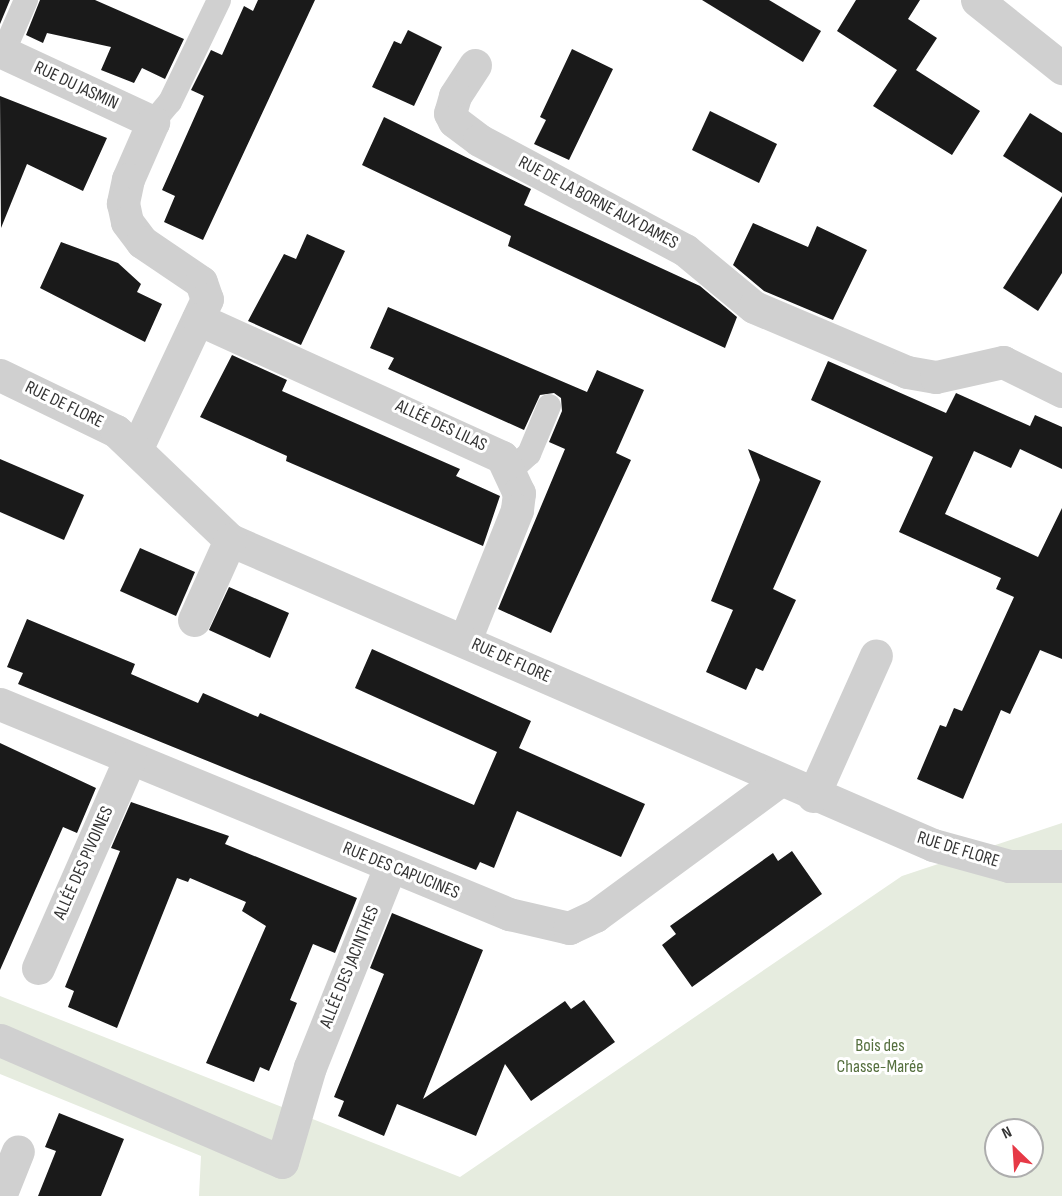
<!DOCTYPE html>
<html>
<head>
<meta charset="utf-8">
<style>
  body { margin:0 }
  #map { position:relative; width:1062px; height:1196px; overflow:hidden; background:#fff; font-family:"Sofia Sans Condensed",sans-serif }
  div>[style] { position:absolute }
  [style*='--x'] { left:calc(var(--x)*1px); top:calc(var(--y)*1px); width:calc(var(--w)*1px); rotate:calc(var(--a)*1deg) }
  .green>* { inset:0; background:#e6ecdf }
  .building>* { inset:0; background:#1a1a1a }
  .service>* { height:24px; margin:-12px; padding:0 12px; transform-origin:12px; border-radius:12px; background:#d0d0d0 }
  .pedestrian>* { height:33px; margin:-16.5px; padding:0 16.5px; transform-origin:16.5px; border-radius:16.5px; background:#d0d0d0 }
  .minor>* { height:33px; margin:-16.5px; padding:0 16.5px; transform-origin:16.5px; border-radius:16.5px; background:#d0d0d0 }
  span { translate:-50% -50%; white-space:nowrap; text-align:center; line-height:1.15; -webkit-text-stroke:6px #fff; paint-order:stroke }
  .street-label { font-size:18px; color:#333 }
  .park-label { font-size:18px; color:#56703f }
  .north { position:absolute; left:984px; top:1118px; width:60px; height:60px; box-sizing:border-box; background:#fff; border:2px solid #adadad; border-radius:50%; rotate:335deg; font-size:16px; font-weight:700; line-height:24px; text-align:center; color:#333 }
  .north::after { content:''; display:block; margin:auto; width:21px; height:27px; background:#e63946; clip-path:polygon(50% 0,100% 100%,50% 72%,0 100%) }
</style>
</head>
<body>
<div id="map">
  <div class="green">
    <i style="clip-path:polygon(evenodd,1062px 823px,1062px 1196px,199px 1196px,201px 1156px,0 1074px,0 996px,460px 1177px,902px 876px,1062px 823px,996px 1130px,1032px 1130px,1032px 1166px,996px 1166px,996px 1130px)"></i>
  </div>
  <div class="building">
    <i style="clip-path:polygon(0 0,10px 0,0 24px)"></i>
    <i style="clip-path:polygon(40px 0,95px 0,184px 39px,165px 79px,142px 68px,134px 83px,101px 70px,111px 47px,47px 33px,43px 43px,26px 35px)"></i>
    <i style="clip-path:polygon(258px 0,315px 0,203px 240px,164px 222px,175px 196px,162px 190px,204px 96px,191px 90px,211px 50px,222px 55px,244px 6px,253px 11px)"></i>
    <i style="clip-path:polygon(702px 0,769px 0,821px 31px,803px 62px)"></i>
    <i style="clip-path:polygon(856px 0,920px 0,908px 19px,937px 38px,916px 70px,980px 111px,952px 155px,873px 106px,897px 70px,837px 31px)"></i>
    <i style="clip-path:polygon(408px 30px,442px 47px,414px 106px,372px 87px,394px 41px,401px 44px)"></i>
    <i style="clip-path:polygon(572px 49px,613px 69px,569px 160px,534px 144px,546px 120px,540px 117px)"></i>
    <i style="clip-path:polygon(0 96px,107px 138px,83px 191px,27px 164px,1px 228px)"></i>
    <i style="clip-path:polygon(710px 111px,777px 144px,759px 183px,692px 150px)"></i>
    <i style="clip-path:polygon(1030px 113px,1062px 133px,1062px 193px,1003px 156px)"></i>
    <i style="clip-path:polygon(384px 117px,531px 189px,524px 205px,700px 286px,737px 317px,725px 348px,508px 246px,511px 236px,362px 165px)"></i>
    <i style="clip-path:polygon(1062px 196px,1062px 273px,1038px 311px,1003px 288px)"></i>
    <i style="clip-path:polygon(753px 223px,808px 247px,817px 226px,867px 250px,833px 320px,764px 291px,733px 265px)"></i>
    <i style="clip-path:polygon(307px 234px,345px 251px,301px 345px,248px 321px,284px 254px,296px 259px)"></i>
    <i style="clip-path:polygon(61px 242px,118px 263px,141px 284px,137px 292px,162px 304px,145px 342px,40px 288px)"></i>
    <i style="clip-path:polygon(388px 307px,587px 392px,597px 370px,644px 390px,616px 453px,631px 460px,551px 633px,498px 609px,565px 449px,549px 442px,562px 411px,561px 398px,554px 393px,540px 395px,524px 430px,388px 369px,394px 358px,370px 348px)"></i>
    <i style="clip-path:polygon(232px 355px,287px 380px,282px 391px,460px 469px,456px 476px,500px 496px,483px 546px,286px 461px,287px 456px,200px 417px)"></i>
    <i style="clip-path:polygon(828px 361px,946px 413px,956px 393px,1030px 426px,1035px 415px,1062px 427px,1062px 469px,1020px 449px,1011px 468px,974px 451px,945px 514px,1038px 557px,1062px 508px,1062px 659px,1040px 650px,1010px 714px,1001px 710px,963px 799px,917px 779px,940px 725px,946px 727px,954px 708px,962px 711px,1014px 597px,996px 589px,1001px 578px,899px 532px,933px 457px,811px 400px)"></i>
    <i style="clip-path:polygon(748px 449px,821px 481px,773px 589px,796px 600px,763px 671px,756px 668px,746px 690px,706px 672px,733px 610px,711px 601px,760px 480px)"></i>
    <i style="clip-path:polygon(0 459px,84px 495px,64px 540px,0 512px)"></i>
    <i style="clip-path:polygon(140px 548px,195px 572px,176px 616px,120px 591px)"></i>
    <i style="clip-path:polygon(229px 587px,289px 613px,270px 658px,209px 630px)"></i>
    <i style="clip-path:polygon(27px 619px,135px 664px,131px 674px,198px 703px,203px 693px,258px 717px,260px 713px,474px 805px,497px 752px,355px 688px,372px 649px,531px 721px,519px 748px,645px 804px,621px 857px,517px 811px,494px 868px,480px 862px,476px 870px,18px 684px,23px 673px,7px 667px)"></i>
    <i style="clip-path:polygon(0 743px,96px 788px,77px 833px,63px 827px,0 970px)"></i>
    <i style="clip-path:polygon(131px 802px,229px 836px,225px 844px,357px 898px,335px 953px,313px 944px,290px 1000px,297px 1003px,269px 1071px,260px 1067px,254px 1082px,206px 1063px,266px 926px,242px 911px,246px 902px,190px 878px,188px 882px,177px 878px,117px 1028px,68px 1007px,74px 991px,65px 987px,120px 851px,111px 848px)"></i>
    <i style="clip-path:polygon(792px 851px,822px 894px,692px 987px,662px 945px,676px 934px,670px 926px,773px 853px,778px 861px)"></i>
    <i style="clip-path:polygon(392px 913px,483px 950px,423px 1099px,565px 1001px,571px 1009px,584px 1000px,615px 1042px,531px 1101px,505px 1064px,476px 1136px,397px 1104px,384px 1136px,338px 1116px,344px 1101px,334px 1097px,384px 974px,370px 968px)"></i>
    <i style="clip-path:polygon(59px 1113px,124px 1139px,101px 1196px,38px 1196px,56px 1151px,45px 1147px)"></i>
  </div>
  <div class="service">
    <i style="--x:3;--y:53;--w:58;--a:-66.5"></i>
    <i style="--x:153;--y:122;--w:26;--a:-50"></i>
    <i style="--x:170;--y:102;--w:113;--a:-64.3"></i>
    <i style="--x:511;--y:470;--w:24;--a:-42"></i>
    <i style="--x:529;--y:454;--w:52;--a:-67.4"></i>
  </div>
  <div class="pedestrian">
    <i style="--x:0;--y:1040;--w:307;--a:23.4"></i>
    <i style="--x:282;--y:1162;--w:99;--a:-73.6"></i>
  </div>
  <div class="minor">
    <i style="--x:977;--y:0;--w:109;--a:38.7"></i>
    <i style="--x:0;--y:51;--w:169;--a:24.9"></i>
    <i style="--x:153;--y:122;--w:62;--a:113.7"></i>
    <i style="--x:128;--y:179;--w:25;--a:102"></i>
    <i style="--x:123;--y:203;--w:19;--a:78"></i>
    <i style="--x:127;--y:222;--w:25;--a:53"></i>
    <i style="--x:142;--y:242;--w:71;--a:34.1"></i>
    <i style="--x:201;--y:282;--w:18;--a:71"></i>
    <i style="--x:207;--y:299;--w:165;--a:115.2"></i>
    <i style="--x:475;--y:65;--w:37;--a:123"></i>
    <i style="--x:455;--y:96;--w:18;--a:106"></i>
    <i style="--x:450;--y:113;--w:9;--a:63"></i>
    <i style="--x:454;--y:121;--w:31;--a:37"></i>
    <i style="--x:479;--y:140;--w:234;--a:28.1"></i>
    <i style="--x:685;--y:250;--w:89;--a:39.6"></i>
    <i style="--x:754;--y:307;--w:166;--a:23"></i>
    <i style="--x:907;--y:372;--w:29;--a:10"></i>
    <i style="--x:936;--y:377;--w:69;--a:-12.6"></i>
    <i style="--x:1003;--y:362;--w:66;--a:26.2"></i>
    <i style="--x:198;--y:319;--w:334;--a:24.4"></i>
    <i style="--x:502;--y:457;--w:40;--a:65"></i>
    <i style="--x:519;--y:493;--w:17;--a:97"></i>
    <i style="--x:517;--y:510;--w:140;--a:111.8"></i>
    <i style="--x:0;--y:375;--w:129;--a:25.8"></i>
    <i style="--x:116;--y:431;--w:158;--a:43.7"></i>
    <i style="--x:230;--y:540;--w:766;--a:23.45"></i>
    <i style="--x:933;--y:845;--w:79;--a:15.4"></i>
    <i style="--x:1009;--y:866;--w:53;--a:0"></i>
    <i style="--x:194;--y:620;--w:88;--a:-65.8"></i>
    <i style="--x:0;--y:704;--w:551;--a:22.42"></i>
    <i style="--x:509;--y:914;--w:62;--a:13.1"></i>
    <i style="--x:569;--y:928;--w:29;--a:-25"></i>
    <i style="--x:595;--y:916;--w:228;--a:-36.3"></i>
    <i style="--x:813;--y:796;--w:154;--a:-65.9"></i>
    <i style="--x:38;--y:968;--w:229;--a:-66.3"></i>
    <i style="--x:310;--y:1067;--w:215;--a:-68.2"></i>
    <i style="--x:0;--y:1196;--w:48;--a:-68.2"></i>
  </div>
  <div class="street-label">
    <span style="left:76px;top:86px;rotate:25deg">RUE DU JASMIN</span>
    <span style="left:598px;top:203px;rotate:28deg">RUE DE LA BORNE AUX DAMES</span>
    <span style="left:64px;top:405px;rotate:26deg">RUE DE FLORE</span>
    <span style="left:441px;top:426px;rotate:25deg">ALLÉE DES LILAS</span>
    <span style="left:511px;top:661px;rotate:24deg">RUE DE FLORE</span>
    <span style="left:958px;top:850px;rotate:17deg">RUE DE FLORE</span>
    <span style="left:84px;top:863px;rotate:-66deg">ALLÉE DES PIVOINES</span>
    <span style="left:401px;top:871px;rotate:22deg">RUE DES CAPUCINES</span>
    <span style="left:350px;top:967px;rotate:-68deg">ALLÉE DES JACINTHES</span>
  </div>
  <div class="park-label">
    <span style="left:880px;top:1057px">Bois des<br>Chasse-Marée</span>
  </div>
  <div class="north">N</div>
</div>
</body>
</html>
